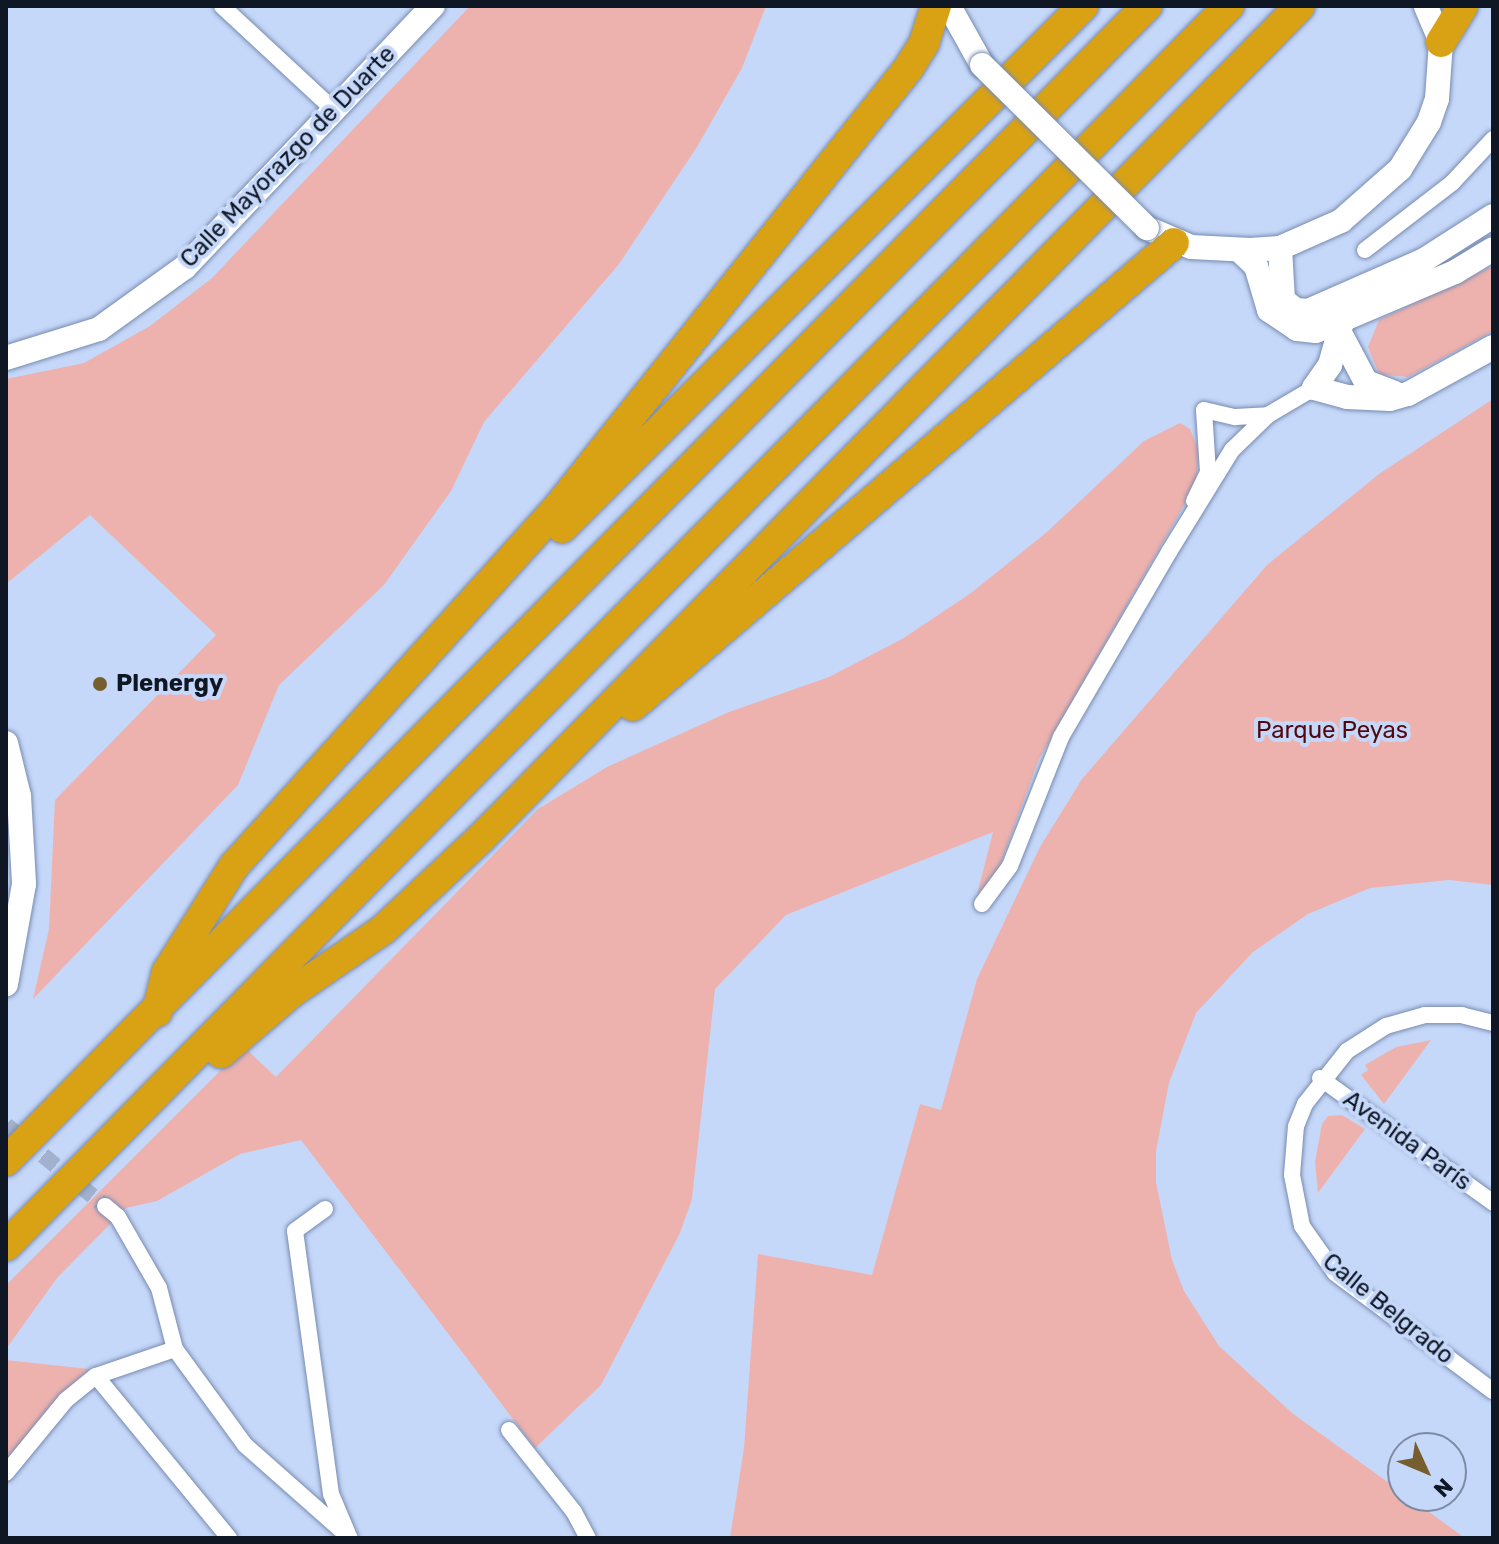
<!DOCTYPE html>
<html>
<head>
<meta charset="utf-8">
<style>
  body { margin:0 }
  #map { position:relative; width:1499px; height:1544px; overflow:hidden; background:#c6d8f9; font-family:Rubik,sans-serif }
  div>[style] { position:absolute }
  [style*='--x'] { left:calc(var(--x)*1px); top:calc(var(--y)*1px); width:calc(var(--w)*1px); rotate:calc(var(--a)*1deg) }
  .green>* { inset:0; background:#eeb2ae }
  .street-tunnel>* { height:16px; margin-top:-8px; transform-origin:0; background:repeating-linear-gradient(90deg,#a1b1ce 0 16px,transparent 0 24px) }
  .roads { filter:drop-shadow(0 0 2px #778bb1) drop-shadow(0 0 2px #778bb1) }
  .street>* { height:16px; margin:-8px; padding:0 8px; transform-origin:8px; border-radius:8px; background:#fff }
  .secondary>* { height:24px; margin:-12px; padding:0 12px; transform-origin:12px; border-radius:12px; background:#fff }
  .highway>* { height:30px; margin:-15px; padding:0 15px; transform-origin:15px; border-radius:15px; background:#d9a215 }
  .bridges { filter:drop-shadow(0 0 2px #778bb1) drop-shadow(0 0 2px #778bb1) }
  .secondary-bridge>* { height:24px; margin:-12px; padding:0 12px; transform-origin:12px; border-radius:12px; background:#fff }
  .dots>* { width:22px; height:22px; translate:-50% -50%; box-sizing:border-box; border:4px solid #c6d8f9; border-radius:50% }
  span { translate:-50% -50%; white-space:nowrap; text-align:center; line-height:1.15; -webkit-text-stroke:8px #c6d8f9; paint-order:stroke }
  .street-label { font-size:24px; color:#0f1624 }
  .poi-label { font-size:24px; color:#0f1624; font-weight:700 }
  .left { translate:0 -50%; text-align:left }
  .park-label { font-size:24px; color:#52080f }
  .frame { position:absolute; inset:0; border:8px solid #0f1624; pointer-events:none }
  .north { position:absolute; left:1387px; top:1432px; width:80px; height:80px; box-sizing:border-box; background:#c6d8f9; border:2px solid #7d8aa4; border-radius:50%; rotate:134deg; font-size:22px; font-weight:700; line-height:32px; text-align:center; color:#0f1624 }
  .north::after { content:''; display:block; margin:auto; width:28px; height:36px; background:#765e2f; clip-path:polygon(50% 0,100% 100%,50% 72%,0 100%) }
</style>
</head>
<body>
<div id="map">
  <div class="green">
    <i style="clip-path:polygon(470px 6px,766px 6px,742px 68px,697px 147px,619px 264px,484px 422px,451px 491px,384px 585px,279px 685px,238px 785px,33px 999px,49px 929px,55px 800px,216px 635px,90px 515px,6px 584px,6px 379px,84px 363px,150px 326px,212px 278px)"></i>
    <i style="clip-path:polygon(1493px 266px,1493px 331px,1408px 377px,1379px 374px,1368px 347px,1379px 320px)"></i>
    <i style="clip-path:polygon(1493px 399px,1493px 885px,1449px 880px,1370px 888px,1308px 914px,1253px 952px,1196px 1013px,1169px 1083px,1156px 1151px,1156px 1182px,1172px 1260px,1184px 1291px,1219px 1346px,1292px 1413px,1465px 1538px,730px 1538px,744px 1448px,758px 1254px,872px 1275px,920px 1104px,941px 1110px,977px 979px,1040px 847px,1082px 779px,1267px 565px,1379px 474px)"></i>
    <i style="clip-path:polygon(1180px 423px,1190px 429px,1199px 451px,1196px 484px,1039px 759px,999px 868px,977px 895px,993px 832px,786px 915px,715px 989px,692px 1199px,680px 1233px,601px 1385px,535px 1448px,301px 1140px,240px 1154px,157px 1201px,126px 1208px,57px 1278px,6px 1349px,6px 1285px,244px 1047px,276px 1077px,538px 809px,607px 767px,729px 712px,829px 677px,902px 639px,971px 593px,1047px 532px,1144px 441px)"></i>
    <i style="clip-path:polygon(1431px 1040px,1384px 1104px,1361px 1075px,1368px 1070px,1365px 1065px,1396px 1047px)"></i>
    <i style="clip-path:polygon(1342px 1115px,1365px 1129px,1318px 1193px,1315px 1162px,1322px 1124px,1328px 1116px)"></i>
    <i style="clip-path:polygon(6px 1360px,89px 1369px,65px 1412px,6px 1486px)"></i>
  </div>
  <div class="street-tunnel">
    <i style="--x:6;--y:1125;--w:128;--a:39.3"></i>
  </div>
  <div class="roads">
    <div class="street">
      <i style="--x:222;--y:6;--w:153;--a:42.9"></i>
      <i style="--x:1365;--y:250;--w:110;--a:-37.6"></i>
      <i style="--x:1452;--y:183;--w:60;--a:-47"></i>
      <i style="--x:1194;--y:501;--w:32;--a:-64"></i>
      <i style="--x:1208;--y:472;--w:62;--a:-93.7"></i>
      <i style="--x:1204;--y:410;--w:32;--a:13"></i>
      <i style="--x:1235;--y:417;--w:33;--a:-3"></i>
      <i style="--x:1268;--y:415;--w:53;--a:-30.4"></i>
      <i style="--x:982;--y:904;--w:47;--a:-53.6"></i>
      <i style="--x:1010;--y:866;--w:139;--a:-68.4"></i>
      <i style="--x:1061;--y:737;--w:214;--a:-59.7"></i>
      <i style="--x:1169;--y:552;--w:120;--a:-58.3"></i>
      <i style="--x:1232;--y:450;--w:50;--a:-44.2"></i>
      <i style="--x:1493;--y:1023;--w:32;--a:-166"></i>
      <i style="--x:1462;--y:1015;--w:37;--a:180"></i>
      <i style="--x:1425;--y:1015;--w:41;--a:164.2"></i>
      <i style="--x:1386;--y:1026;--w:46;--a:147.3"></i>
      <i style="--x:1347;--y:1051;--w:68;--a:128.4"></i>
      <i style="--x:1305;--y:1104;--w:24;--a:112"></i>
      <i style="--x:1296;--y:1126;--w:49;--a:94.7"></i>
      <i style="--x:1292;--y:1175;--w:52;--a:78.9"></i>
      <i style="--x:1302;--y:1226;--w:57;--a:54.9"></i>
      <i style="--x:1335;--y:1273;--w:197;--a:36.8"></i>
      <i style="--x:1320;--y:1078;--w:213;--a:35.8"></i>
      <i style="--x:105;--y:1206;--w:17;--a:40"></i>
      <i style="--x:118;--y:1217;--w:82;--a:60"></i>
      <i style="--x:159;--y:1288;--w:63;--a:75.3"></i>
      <i style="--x:175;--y:1349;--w:119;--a:53.9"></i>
      <i style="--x:245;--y:1445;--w:140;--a:41.5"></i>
      <i style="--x:325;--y:1209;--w:37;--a:144"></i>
      <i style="--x:295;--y:1231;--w:265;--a:82.2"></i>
      <i style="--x:331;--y:1494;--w:43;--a:67"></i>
      <i style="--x:175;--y:1349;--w:83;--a:161.1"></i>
      <i style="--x:96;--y:1376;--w:210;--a:50.6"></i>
      <i style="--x:509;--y:1430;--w:105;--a:51.6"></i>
      <i style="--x:574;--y:1512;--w:30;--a:62"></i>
      <i style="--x:6;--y:1473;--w:94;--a:-50.6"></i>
      <i style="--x:66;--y:1400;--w:38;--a:-39"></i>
    </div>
    <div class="secondary">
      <i style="--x:949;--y:6;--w:68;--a:60.8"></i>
      <i style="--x:1147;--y:228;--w:48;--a:23.4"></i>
      <i style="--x:1191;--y:247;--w:59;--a:2.9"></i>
      <i style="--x:1250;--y:250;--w:30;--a:-4"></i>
      <i style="--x:1280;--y:248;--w:67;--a:-23.9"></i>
      <i style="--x:1341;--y:221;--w:79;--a:-41.4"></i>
      <i style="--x:1400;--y:169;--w:55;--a:-58.3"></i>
      <i style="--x:1429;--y:122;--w:24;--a:-71"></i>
      <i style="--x:1437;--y:99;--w:57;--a:-86"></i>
      <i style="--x:1441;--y:42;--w:39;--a:-113"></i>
      <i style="--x:1280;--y:248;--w:52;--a:86.7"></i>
      <i style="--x:1283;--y:300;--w:16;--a:38"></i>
      <i style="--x:1296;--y:310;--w:12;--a:5"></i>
      <i style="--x:1308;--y:311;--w:127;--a:-23.7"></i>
      <i style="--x:1424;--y:260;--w:82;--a:-32.5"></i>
      <i style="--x:1239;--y:250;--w:23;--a:43"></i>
      <i style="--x:1256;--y:266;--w:46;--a:73.5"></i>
      <i style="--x:1269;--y:310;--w:34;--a:34"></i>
      <i style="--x:1297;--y:329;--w:19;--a:6"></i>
      <i style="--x:1316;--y:331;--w:151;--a:-23"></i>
      <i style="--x:1455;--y:272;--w:44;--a:-31.2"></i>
      <i style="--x:1342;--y:322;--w:45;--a:105.6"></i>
      <i style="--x:1330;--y:365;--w:28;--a:125"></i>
      <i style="--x:1314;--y:388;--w:34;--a:15"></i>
      <i style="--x:1347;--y:397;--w:43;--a:2.7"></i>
      <i style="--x:1390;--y:399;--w:19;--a:-16"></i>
      <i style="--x:1408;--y:394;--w:97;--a:-28.9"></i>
      <i style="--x:1341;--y:335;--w:53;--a:62"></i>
      <i style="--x:1366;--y:382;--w:30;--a:21"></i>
      <i style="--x:6;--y:358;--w:97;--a:-17.3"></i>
      <i style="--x:99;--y:329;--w:106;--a:-35.8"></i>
      <i style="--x:185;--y:267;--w:360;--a:-46.5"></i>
      <i style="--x:6;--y:743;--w:55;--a:76.2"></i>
      <i style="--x:19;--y:796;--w:88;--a:86.7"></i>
      <i style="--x:24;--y:884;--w:102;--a:100.2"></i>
    </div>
    <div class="highway">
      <i style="--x:1441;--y:42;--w:42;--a:-58.6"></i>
      <i style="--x:562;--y:528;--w:738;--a:-45.05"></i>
      <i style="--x:633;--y:706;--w:712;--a:-40.56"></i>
      <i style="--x:157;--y:1012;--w:41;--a:-76"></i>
      <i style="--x:167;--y:972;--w:125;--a:-57.7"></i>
      <i style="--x:234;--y:866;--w:479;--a:-47.9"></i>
      <i style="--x:555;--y:511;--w:566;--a:-51.39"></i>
      <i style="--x:908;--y:69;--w:31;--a:-58"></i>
      <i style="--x:924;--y:43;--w:39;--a:-72"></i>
      <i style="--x:221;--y:1053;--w:92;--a:-40.6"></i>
      <i style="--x:291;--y:993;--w:113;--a:-34.5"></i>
      <i style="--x:384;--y:929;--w:133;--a:-43.2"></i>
      <i style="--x:481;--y:838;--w:1167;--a:-45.45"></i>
      <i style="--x:6;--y:1161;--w:1624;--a:-45.35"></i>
      <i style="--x:6;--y:1246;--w:1742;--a:-45.4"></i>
    </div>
  </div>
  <div class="bridges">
    <div class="secondary-bridge">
      <i style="--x:982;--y:65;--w:232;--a:44.7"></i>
    </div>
  </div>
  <div class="dots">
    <i style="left:100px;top:684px;background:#765e2f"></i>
  </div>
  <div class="street-label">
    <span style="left:288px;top:157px;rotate:-46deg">Calle Mayorazgo de Duarte</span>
    <span style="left:1407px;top:1141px;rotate:36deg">Avenida París</span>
    <span style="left:1388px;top:1309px;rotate:39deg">Calle Belgrado</span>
  </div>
  <div class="poi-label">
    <span class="left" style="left:116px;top:684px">Plenergy</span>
  </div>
  <div class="park-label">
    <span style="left:1332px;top:731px">Parque Peyas</span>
  </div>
  <div class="frame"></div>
  <div class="north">N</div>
</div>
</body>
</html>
